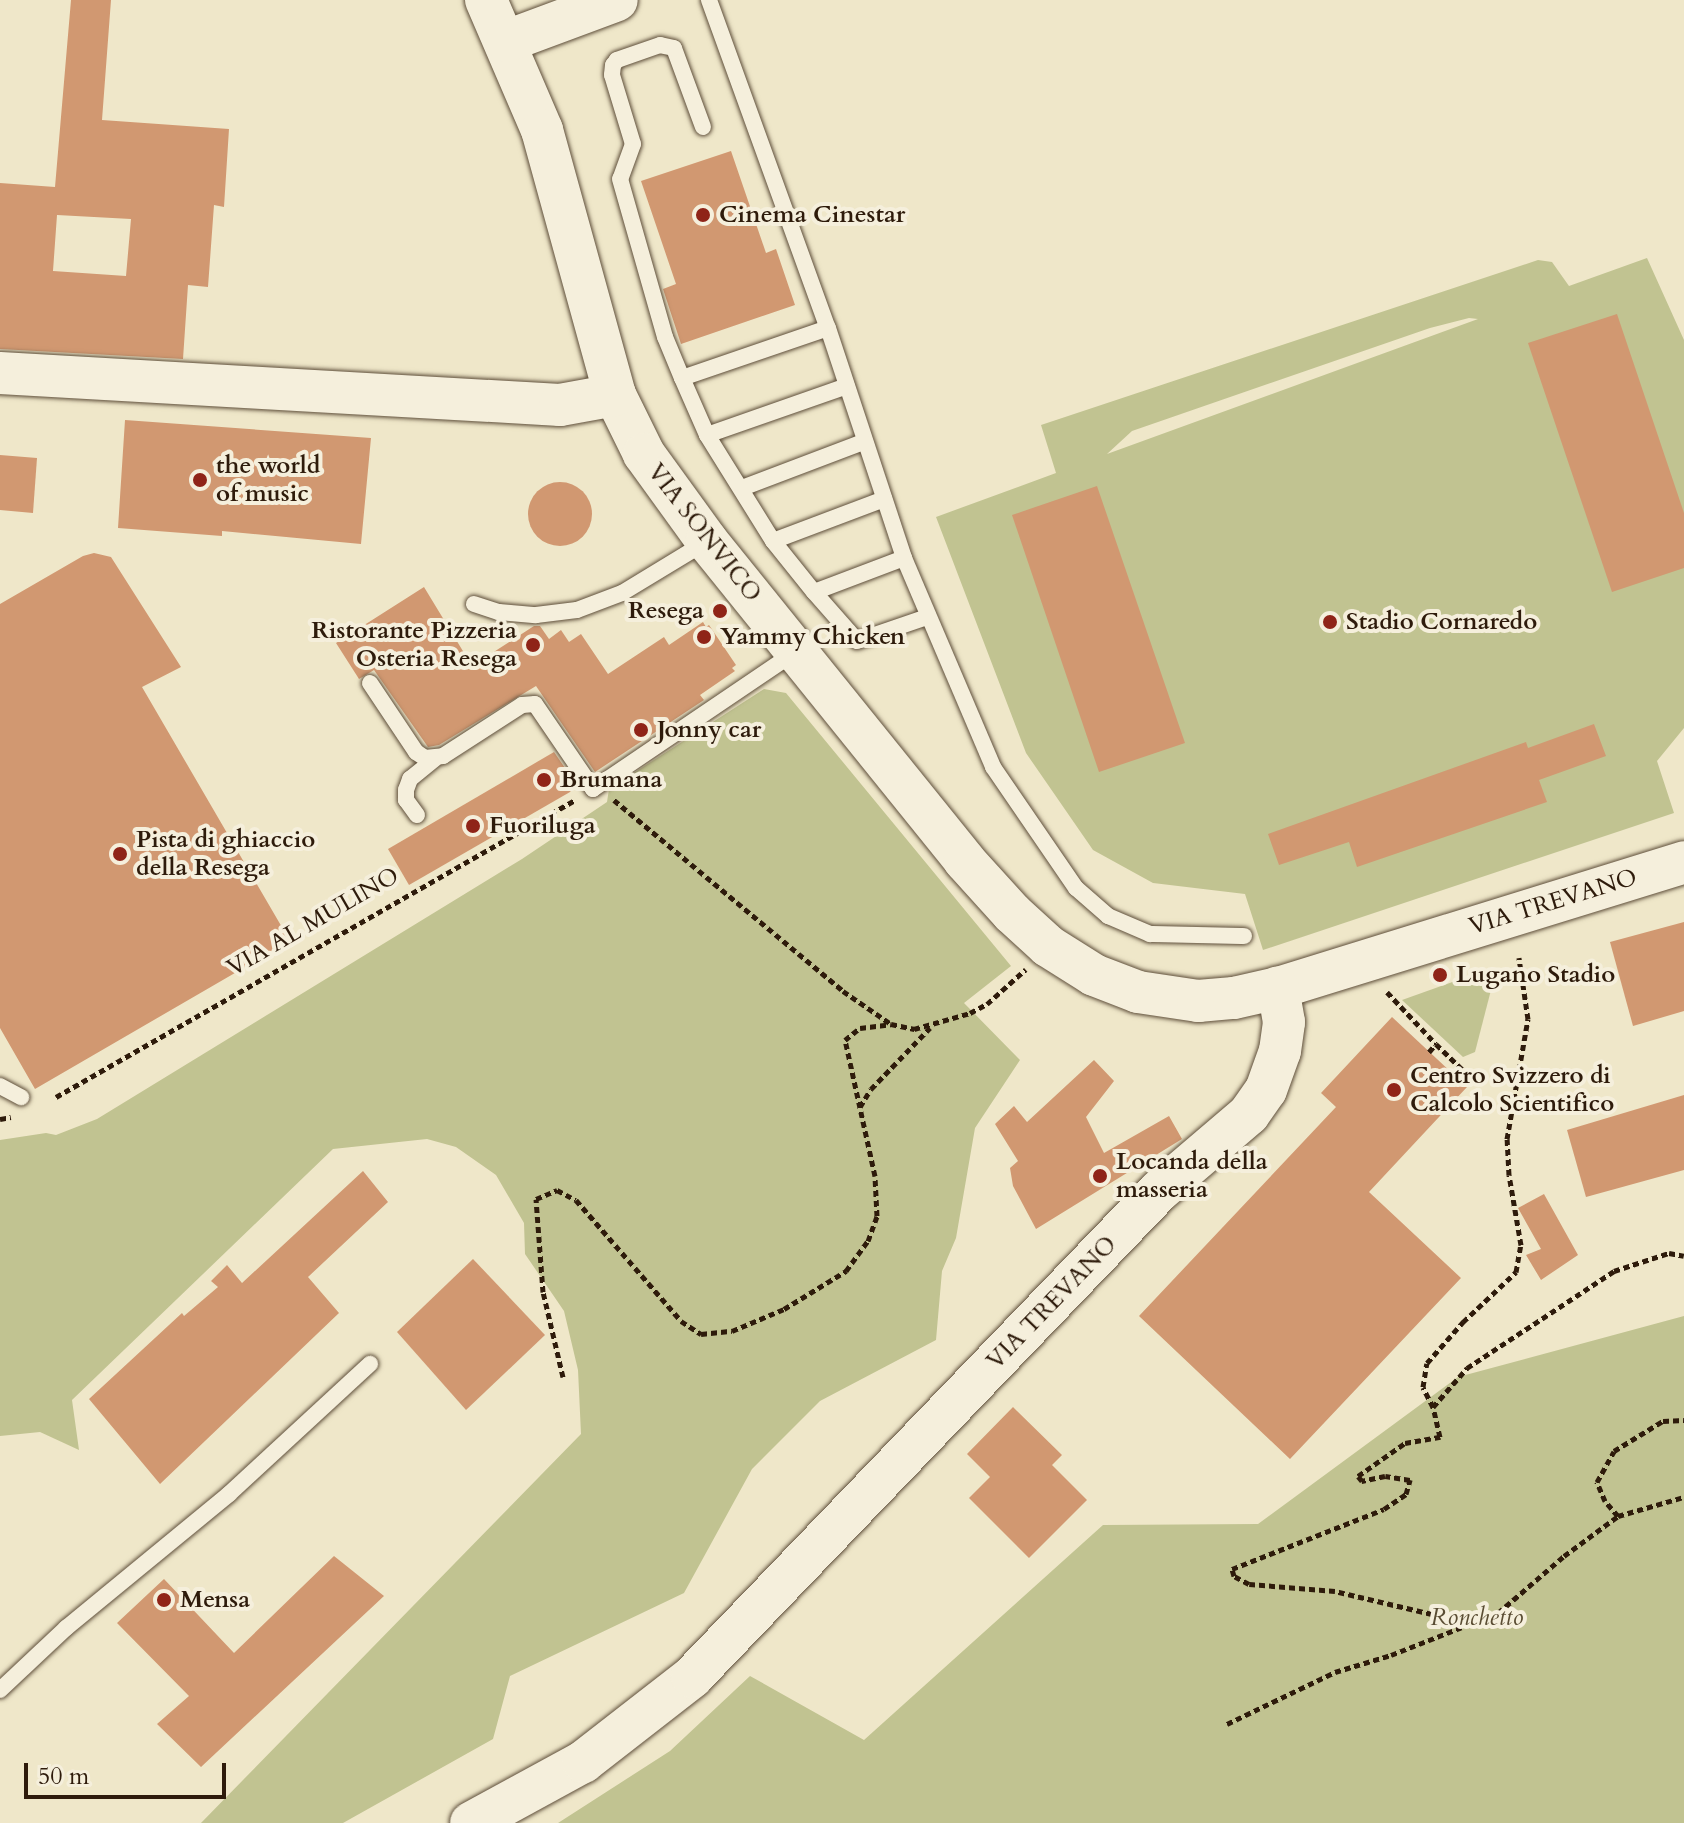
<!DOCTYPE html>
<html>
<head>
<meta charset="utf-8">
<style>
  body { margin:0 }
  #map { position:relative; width:1684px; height:1823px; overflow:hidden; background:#efe7c9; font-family:Cardo,serif }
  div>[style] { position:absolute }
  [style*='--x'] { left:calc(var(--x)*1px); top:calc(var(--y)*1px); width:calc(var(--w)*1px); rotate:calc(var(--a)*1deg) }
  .green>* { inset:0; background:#c1c391 }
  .building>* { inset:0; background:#d19871 }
  .round { border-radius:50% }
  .path>* { height:5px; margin-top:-2.5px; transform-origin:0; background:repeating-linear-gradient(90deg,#2e1b0b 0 6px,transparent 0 10px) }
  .roads { filter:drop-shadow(0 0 2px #5e4e3a) drop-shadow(0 0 2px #5e4e3a) }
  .service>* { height:16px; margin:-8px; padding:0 8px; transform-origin:8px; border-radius:8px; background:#f5efdc }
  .secondary>* { height:42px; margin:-21px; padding:0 21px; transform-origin:21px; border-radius:21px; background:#f5efdc }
  .dots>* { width:22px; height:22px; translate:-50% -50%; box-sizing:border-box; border:4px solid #f5efdc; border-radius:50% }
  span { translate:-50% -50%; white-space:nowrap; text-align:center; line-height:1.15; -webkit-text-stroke:8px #f5efdc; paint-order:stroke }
  .poi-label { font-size:24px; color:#2e1b0b; font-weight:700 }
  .left { translate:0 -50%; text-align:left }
  .right { translate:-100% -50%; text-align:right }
  .street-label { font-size:24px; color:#2e1b0b }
  .park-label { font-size:24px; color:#5a4d33; font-style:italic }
  .scale { position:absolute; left:24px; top:1763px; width:202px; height:36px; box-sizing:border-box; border:4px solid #2e1b0b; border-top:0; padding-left:10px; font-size:24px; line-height:28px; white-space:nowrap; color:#2e1b0b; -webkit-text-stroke:6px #f5efdc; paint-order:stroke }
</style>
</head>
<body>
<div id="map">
  <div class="green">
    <i style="clip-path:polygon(evenodd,1647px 258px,1684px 340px,1684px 728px,1657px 761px,1674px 813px,1263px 950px,1245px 894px,1153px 883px,1093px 850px,1026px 753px,936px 517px,1056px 473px,1041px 425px,1538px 260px,1552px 262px,1569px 286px,1647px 258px,1469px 318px,1478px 319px,1107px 454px,1132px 431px,1430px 328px,1469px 318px)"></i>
    <i style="clip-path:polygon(764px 689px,786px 693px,1011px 966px,964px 1003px,1020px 1060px,975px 1128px,956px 1238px,942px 1271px,936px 1340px,820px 1401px,752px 1469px,684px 1593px,510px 1676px,493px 1739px,343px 1823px,201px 1823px,581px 1434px,578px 1370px,564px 1311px,525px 1254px,524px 1223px,496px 1175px,456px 1147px,427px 1139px,333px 1149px,72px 1400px,79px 1450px,40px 1432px,0 1436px,0 1140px,46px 1133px,56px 1135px,97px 1119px,522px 859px,607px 802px,609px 789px)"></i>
    <i style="clip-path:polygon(1472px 975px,1487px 979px,1491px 990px,1475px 1052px,1463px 1057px,1402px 1000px)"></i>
    <i style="clip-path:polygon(1684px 1316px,1684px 1823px,558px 1823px,670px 1751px,750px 1676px,864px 1740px,1103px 1525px,1258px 1524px,1458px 1377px)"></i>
  </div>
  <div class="building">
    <i style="clip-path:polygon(evenodd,71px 0,111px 0,102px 120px,229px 129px,224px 207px,214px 205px,208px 287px,188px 285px,183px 359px,0 349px,0 183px,55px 187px,71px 0,57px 215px,131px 219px,126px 276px,53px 271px,57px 215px)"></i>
    <i style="clip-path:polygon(731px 151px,766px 253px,776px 249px,795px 305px,681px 344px,663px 289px,676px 284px,641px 181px)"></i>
    <i style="clip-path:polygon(1617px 314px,1684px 513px,1684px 568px,1612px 592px,1528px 343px)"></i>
    <i style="clip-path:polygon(125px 420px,371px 438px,361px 544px,222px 531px,222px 536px,118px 528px)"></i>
    <i style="clip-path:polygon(0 455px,37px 458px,33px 513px,0 510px)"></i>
    <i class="round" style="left:528px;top:482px;width:64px;height:64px"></i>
    <i style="clip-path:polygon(1097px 486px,1185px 743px,1099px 772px,1012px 515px)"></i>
    <i style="clip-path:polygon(94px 553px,111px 557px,181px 667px,142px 687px,290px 941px,35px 1089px,0 1028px,0 604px,83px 556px)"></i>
    <i style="clip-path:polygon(424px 587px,472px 666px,534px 626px,540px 626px,549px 639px,561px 630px,569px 642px,581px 634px,608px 674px,664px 637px,669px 645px,703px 622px,706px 627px,709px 625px,736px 665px,732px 668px,735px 671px,700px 695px,704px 700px,595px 772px,536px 686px,439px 745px,428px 747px,374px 670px,359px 679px,336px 643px)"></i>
    <i style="clip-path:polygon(1594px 724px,1606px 756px,1539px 780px,1547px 802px,1357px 867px,1349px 842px,1279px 865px,1268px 834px,1526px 742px,1528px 748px)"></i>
    <i style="clip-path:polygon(554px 752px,576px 784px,570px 792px,409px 885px,388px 849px)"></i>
    <i style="clip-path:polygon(1684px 922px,1684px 1011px,1633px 1026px,1610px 942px)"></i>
    <i style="clip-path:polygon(1392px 1017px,1467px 1087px,1369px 1192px,1461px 1278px,1290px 1459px,1139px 1316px,1336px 1107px,1321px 1093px)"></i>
    <i style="clip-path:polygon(1094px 1060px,1114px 1081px,1086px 1117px,1104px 1153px,1169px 1116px,1182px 1139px,1036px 1229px,1013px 1186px,1010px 1168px,1018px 1161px,995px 1124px,1014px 1106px,1027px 1122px)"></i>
    <i style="clip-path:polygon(1684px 1095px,1684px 1170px,1586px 1197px,1567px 1130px)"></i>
    <i style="clip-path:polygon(363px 1171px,388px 1202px,308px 1277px,339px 1313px,160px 1484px,89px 1399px,182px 1313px,184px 1316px,218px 1287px,211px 1281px,227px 1265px,242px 1283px)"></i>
    <i style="clip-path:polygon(1544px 1194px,1578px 1255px,1541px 1280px,1526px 1255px,1541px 1249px,1518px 1208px)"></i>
    <i style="clip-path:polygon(473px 1259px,545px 1335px,466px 1410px,397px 1332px)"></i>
    <i style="clip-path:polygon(1013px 1407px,1062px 1455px,1052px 1465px,1087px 1500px,1029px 1558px,969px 1498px,990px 1477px,967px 1454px)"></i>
    <i style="clip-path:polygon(334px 1556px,384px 1596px,201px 1767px,157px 1724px,189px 1696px,117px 1623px,164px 1579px,234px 1653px)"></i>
  </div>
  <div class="path">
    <i style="--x:614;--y:800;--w:298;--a:39.8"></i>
    <i style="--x:843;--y:991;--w:58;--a:34.5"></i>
    <i style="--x:891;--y:1024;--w:24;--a:12"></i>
    <i style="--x:914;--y:1029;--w:58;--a:-15.9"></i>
    <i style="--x:970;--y:1013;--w:19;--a:-28"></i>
    <i style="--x:987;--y:1004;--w:52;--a:-41.9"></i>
    <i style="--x:1387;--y:992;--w:71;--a:46.7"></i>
    <i style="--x:1429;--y:1052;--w:11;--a:-49"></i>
    <i style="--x:1436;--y:1044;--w:39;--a:44"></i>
    <i style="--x:1464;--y:1071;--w:16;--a:22"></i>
    <i style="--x:56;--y:1097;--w:598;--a:-29.78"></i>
    <i style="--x:860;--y:1107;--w:21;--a:-59"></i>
    <i style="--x:871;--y:1089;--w:85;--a:-46"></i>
    <i style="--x:0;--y:1119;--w:11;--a:-10"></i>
    <i style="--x:563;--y:1377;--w:87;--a:-103.2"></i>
    <i style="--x:543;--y:1292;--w:93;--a:-94.3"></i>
    <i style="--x:536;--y:1199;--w:23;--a:-23"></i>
    <i style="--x:557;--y:1190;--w:21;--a:28"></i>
    <i style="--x:576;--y:1200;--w:160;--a:49"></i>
    <i style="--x:681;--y:1321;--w:24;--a:33"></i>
    <i style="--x:701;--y:1334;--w:31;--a:-6"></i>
    <i style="--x:732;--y:1331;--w:56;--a:-22.9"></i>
    <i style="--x:784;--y:1309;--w:73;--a:-31.5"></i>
    <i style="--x:846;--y:1271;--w:37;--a:-54"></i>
    <i style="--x:868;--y:1241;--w:27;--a:-70"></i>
    <i style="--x:877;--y:1216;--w:40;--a:-92.9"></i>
    <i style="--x:875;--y:1176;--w:139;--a:-102.4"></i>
    <i style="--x:845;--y:1040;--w:19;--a:-39"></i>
    <i style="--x:860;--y:1028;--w:31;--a:-7"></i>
    <i style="--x:1433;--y:1407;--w:52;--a:-48.9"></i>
    <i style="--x:1467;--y:1368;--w:176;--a:-33.4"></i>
    <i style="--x:1614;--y:1271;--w:58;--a:-18.1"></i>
    <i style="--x:1669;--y:1253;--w:15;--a:11"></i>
    <i style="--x:1618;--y:1516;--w:20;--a:-131"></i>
    <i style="--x:1605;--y:1501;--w:21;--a:-113"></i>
    <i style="--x:1597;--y:1482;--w:35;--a:-61"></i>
    <i style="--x:1614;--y:1451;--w:57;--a:-31.5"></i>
    <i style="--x:1663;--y:1421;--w:21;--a:-3"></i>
    <i style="--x:1462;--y:1628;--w:33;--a:-155"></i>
    <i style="--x:1432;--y:1614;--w:100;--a:-166.7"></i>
    <i style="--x:1335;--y:1591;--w:86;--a:-175.3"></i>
    <i style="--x:1249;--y:1584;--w:17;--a:-152"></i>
    <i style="--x:1234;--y:1576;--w:7;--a:-106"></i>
    <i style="--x:1232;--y:1569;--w:163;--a:-21.5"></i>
    <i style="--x:1384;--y:1509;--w:27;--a:-34"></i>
    <i style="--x:1406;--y:1494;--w:15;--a:-74"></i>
    <i style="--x:1410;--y:1480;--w:25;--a:-171"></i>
    <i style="--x:1385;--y:1476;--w:24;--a:168"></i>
    <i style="--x:1362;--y:1481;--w:6;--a:-129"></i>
    <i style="--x:1358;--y:1476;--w:57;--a:-35.1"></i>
    <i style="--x:1405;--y:1443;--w:36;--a:-10"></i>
    <i style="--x:1440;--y:1437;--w:31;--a:-103"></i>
    <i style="--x:1433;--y:1407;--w:22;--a:-117"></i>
    <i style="--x:1423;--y:1387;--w:24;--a:-81"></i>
    <i style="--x:1427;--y:1363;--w:55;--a:-48.7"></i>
    <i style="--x:1463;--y:1322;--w:73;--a:-43.3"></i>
    <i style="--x:1516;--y:1272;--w:27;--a:-80"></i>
    <i style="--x:1521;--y:1245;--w:71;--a:-99.7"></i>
    <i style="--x:1509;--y:1175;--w:36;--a:-93"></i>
    <i style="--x:1507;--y:1139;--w:122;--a:-80.1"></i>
    <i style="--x:1528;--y:1019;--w:62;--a:-98.4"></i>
    <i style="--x:1227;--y:1724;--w:120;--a:-25.7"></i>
    <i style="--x:1335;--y:1672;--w:59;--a:-16.9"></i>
    <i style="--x:1391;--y:1655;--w:115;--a:-21.4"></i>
    <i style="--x:1498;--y:1613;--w:87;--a:-40.8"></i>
    <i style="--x:1564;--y:1556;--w:67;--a:-36.5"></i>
    <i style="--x:1618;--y:1516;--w:69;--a:-16.1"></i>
  </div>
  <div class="roads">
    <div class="service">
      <i style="--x:709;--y:0;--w:349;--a:70.1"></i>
      <i style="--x:828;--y:328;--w:242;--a:71.7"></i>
      <i style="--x:904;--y:558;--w:227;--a:66.9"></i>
      <i style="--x:993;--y:767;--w:147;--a:55.6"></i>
      <i style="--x:1076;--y:888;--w:43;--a:41.2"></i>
      <i style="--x:1108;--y:916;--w:46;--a:23.2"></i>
      <i style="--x:1150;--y:934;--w:94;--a:1.2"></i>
      <i style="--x:703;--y:127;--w:84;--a:-110.2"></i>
      <i style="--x:674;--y:48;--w:14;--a:-168"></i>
      <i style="--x:660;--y:45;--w:46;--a:160.8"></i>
      <i style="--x:617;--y:60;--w:6;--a:129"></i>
      <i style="--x:613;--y:65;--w:10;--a:96"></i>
      <i style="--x:612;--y:75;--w:72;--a:73.1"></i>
      <i style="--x:633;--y:144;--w:37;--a:110"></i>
      <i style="--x:620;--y:179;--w:164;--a:74.1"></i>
      <i style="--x:665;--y:337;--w:44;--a:67.5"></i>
      <i style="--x:682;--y:378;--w:154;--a:-18.9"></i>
      <i style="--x:682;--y:378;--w:62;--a:66.3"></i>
      <i style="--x:707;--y:435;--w:148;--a:-19.3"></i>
      <i style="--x:707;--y:435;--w:125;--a:58.1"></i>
      <i style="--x:773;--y:541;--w:65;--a:51.2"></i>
      <i style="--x:742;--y:488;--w:129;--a:-20.8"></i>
      <i style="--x:773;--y:541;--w:119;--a:-20.7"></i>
      <i style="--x:904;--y:558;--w:96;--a:159.3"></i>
      <i style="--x:814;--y:592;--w:65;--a:48.7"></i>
      <i style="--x:857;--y:641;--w:74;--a:-18.9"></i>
      <i style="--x:474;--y:604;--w:26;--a:18"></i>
      <i style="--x:499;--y:612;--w:37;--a:5"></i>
      <i style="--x:536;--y:615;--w:41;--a:-7"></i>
      <i style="--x:577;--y:610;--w:48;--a:-20.7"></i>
      <i style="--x:622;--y:593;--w:98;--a:-31.3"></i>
      <i style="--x:370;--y:683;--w:83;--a:56.3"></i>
      <i style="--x:416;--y:752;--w:11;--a:34"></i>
      <i style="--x:425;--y:758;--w:18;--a:-6"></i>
      <i style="--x:443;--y:756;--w:94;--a:-32.8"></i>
      <i style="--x:522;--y:705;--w:13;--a:-4"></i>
      <i style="--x:535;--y:704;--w:103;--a:55.7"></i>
      <i style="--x:593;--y:789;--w:246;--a:-34.1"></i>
      <i style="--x:417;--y:815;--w:19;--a:-126"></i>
      <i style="--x:406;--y:800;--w:10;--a:-90"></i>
      <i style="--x:406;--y:790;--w:12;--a:-70"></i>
      <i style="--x:410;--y:779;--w:32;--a:-39"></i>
      <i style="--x:0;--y:1086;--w:24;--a:28"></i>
      <i style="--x:0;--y:1690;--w:91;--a:-43.2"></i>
      <i style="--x:66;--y:1628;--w:211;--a:-39.4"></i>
      <i style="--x:229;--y:1494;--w:192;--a:-42.7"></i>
    </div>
    <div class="secondary">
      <i style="--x:486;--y:0;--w:142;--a:66.7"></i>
      <i style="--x:542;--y:130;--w:275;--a:74.6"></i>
      <i style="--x:615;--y:395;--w:66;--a:63.8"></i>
      <i style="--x:644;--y:454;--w:107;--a:54.1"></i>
      <i style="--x:707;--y:541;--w:410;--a:51.1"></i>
      <i style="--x:964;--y:860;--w:72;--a:47.8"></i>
      <i style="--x:1012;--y:913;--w:49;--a:42.5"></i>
      <i style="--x:1048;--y:946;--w:54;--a:32.2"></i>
      <i style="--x:1094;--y:975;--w:47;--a:21.1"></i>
      <i style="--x:1138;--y:992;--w:61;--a:8.5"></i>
      <i style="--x:1198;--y:1001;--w:36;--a:-5"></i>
      <i style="--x:1234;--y:998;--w:45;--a:-12.8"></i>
      <i style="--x:1278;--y:988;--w:425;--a:-17.2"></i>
      <i style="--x:507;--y:41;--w:117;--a:-20.4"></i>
      <i style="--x:0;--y:373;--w:561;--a:3.27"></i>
      <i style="--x:560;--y:405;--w:56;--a:-10.3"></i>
      <i style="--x:471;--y:1823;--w:128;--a:-28.6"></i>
      <i style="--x:583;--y:1762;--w:138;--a:-37.9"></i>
      <i style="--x:692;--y:1677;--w:674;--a:-46.14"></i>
      <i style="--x:1159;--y:1191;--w:118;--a:-40.5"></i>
      <i style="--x:1249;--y:1114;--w:29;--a:-55"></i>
      <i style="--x:1266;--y:1090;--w:41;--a:-70.3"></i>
      <i style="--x:1280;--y:1051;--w:29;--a:-82"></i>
      <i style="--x:1284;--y:1022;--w:35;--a:-100"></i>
    </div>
  </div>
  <div class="dots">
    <i style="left:703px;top:215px;background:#8f2418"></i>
    <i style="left:200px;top:480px;background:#8f2418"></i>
    <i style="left:720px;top:611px;background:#8f2418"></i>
    <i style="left:1330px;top:622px;background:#8f2418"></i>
    <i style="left:704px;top:637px;background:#8f2418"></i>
    <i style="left:533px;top:645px;background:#8f2418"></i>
    <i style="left:641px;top:730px;background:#8f2418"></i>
    <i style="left:544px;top:780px;background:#8f2418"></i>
    <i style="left:473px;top:826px;background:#8f2418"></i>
    <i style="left:120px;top:854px;background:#8f2418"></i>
    <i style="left:1440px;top:975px;background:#8f2418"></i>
    <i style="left:1394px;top:1090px;background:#8f2418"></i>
    <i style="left:1100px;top:1176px;background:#8f2418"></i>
    <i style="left:164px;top:1600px;background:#8f2418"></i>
  </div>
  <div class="poi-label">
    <span class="left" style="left:719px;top:215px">Cinema Cinestar</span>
    <span class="left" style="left:216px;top:480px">the world<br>of music</span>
    <span class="right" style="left:704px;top:611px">Resega</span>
    <span class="left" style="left:1346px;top:622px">Stadio Cornaredo</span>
    <span class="right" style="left:517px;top:645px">Ristorante Pizzeria<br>Osteria Resega</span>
    <span class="left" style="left:720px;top:637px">Yammy Chicken</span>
    <span class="left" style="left:657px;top:730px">Jonny car</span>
    <span class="left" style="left:560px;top:780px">Brumana</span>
    <span class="left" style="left:489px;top:826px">Fuoriluga</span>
    <span class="left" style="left:136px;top:854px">Pista di ghiaccio<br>della Resega</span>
    <span class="left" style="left:1456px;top:975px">Lugano Stadio</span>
    <span class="left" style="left:1410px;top:1090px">Centro Svizzero di<br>Calcolo Scientifico</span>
    <span class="left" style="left:1116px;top:1176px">Locanda della<br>masseria</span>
    <span class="left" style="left:180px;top:1600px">Mensa</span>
  </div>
  <div class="street-label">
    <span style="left:704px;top:533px;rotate:52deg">VIA SONVICO</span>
    <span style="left:1553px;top:902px;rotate:-17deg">VIA TREVANO</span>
    <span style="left:313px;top:922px;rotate:-30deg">VIA AL MULINO</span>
    <span style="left:1052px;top:1303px;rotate:-46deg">VIA TREVANO</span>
  </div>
  <div class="park-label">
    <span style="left:1477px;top:1618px">Ronchetto</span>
  </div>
  <div class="scale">50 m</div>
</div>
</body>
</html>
